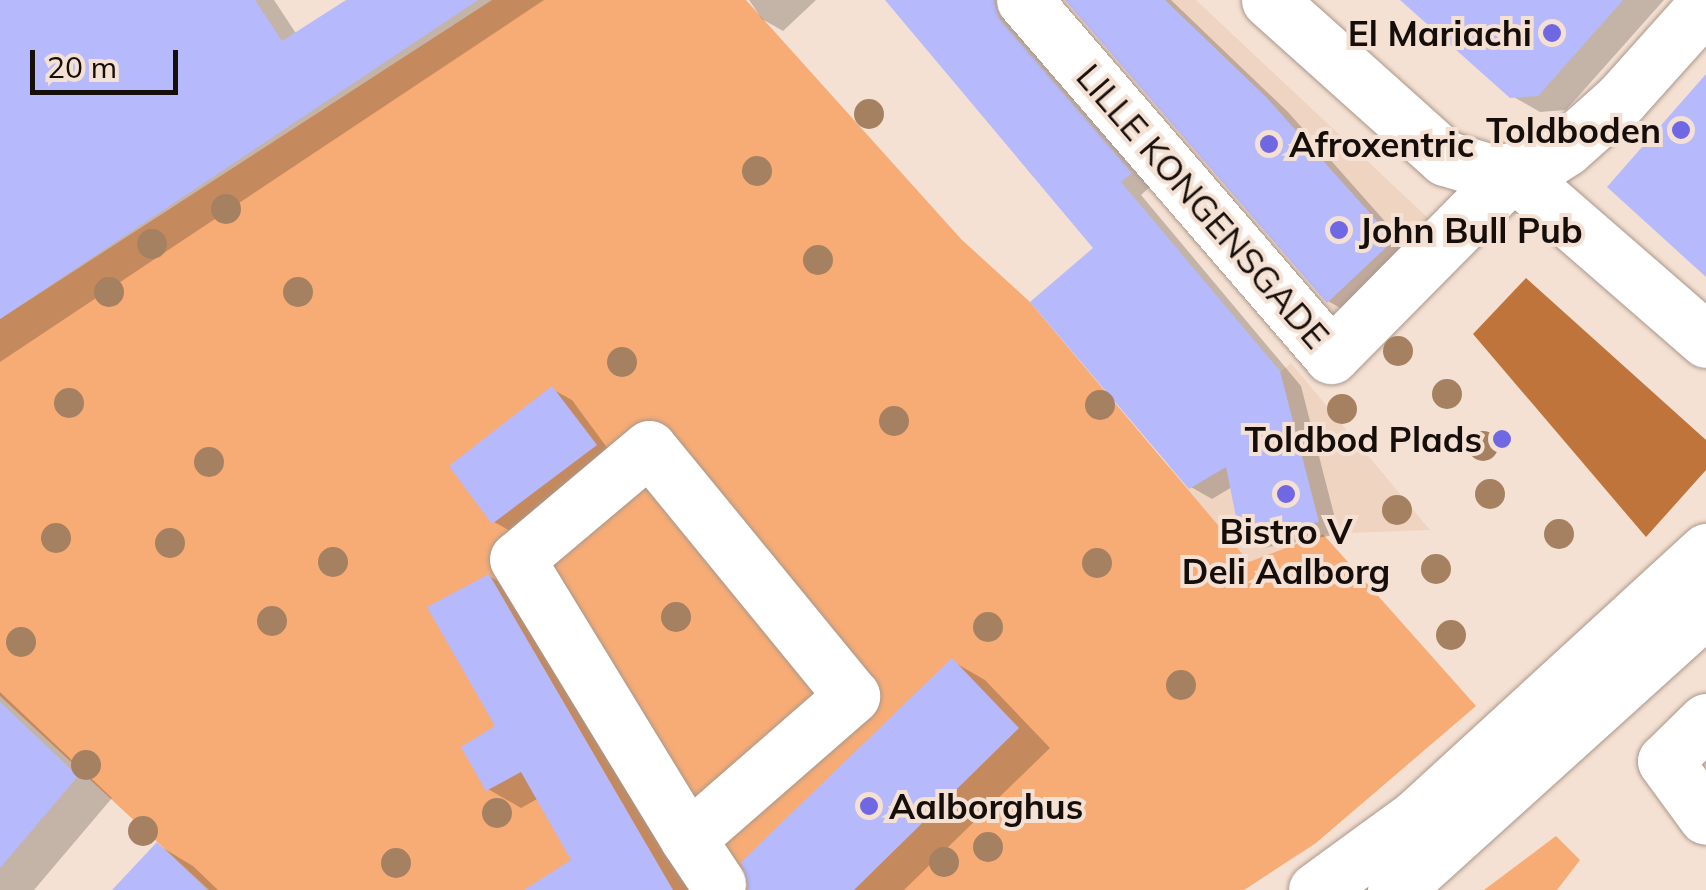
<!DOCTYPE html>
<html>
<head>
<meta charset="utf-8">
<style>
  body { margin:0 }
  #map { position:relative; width:1706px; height:890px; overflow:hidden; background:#f5e1d3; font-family:Mulish,sans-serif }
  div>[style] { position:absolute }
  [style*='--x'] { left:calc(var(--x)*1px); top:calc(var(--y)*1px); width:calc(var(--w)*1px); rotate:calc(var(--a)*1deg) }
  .built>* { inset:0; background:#efd4c2 }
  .green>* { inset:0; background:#f7ac76 }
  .water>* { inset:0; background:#be743a }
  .shadow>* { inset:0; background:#0003 }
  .building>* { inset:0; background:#b6b9fc }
  .roads { filter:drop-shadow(0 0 2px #a9978a) drop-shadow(0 0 2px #a9978a) }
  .minor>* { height:55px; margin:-27.5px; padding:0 27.5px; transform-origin:27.5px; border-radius:27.5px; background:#fff }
  .major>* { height:55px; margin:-27.5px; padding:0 27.5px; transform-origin:27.5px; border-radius:27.5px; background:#fff }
  .trees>* { width:30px; height:30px; margin:-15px; border-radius:50%; background:#a58161 }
  .dots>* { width:28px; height:28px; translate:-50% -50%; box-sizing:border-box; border:5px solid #f5e1d3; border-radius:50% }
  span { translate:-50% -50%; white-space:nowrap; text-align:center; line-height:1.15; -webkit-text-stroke:8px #f5e1d3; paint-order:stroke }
  .poi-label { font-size:35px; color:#150e0a; font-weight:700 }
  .right { translate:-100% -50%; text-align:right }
  .left { translate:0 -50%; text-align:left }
  .street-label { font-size:35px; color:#150e0a }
  .scale { position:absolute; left:30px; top:50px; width:148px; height:45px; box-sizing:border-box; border:5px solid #150e0a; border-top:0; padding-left:12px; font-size:30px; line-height:35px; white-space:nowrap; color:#150e0a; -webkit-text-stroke:8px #f5e1d3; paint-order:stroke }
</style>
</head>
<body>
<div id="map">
  <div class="built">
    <i style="clip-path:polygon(1051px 0,1196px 0,1443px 232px,1340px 329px)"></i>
    <i style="clip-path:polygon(1291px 363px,1430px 530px,1323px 534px,1249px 563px,1168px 467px)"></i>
  </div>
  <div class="green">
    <i style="clip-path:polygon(492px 0,746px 0,961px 239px,1030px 302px,1249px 562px,1323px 534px,1476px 706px,1316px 843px,1244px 890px,209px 890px,0 696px,0 319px)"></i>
    <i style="clip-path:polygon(1556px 836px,1580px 860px,1557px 890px,1484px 890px)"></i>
  </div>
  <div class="water">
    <i style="clip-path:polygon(1526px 278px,1706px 440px,1706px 470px,1646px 537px,1473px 334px)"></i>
  </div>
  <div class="shadow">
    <i style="clip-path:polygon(0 0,274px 0,297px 35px,351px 0,544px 0,0 362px)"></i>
    <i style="clip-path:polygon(749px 0,816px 0,783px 31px,762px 19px)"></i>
    <i style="clip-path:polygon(889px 0,1017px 0,1151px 186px,1141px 195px,1301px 386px,1339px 534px,1263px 548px,1242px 535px,1232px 487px,1212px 499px,1191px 487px,1096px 249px)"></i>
    <i style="clip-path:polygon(1069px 0,1171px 0,1288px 112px,1413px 253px,1349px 313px,1328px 301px)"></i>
    <i style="clip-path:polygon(1404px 0,1664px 0,1566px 110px,1540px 112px,1512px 96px)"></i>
    <i style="clip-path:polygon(552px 389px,572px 400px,614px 457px,514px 533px,494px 522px)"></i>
    <i style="clip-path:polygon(489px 576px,522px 595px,693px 890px,591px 890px,539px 798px,521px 808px,488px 789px,499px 727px)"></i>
    <i style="clip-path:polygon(952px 661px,985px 680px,1050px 748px,904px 890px,748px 890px)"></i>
    <i style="clip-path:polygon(0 692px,112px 798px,34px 890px,0 890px)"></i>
    <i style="clip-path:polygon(158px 845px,193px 866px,218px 890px,115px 890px)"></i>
  </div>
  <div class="building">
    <i style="clip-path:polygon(0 0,255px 0,282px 41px,346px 0,478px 0,0 319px)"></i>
    <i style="clip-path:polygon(885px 0,994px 0,1000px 20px,1132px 173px,1121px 182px,1280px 371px,1319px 522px,1240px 537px,1226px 467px,1189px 489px,1030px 302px,1093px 248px)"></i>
    <i style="clip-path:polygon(1065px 0,1165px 0,1266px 97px,1394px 240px,1327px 303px)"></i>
    <i style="clip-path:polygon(1400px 0,1623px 0,1538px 96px,1510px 98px)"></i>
    <i style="clip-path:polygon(1706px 74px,1706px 277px,1607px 187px)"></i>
    <i style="clip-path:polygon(552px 386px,597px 445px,492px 524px,449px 466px)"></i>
    <i style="clip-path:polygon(489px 574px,673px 890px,524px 890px,571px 860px,521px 772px,486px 791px,461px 747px,495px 726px,427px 607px)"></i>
    <i style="clip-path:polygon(952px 658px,1019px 728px,854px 890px,748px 890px,741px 862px)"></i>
    <i style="clip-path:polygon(0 702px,78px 776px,0 868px)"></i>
    <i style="clip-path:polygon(157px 842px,207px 890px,112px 890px)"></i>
  </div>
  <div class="roads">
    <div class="minor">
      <i style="--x:1024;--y:0;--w:470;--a:49.2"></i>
      <i style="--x:1331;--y:356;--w:259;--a:-45.3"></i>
      <i style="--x:1269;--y:0;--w:237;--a:41.9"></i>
      <i style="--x:1445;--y:158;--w:51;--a:17"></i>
      <i style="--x:1494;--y:173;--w:47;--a:-9.9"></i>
      <i style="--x:1540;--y:165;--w:30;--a:-33"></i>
      <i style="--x:1565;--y:149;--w:74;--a:-41.7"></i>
      <i style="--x:1620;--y:100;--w:129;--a:-48.1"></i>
      <i style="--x:1513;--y:172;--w:256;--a:41"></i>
      <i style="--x:1706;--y:721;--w:57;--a:135.7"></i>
      <i style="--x:1665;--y:761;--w:69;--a:53.8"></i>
      <i style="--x:688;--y:839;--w:218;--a:-41.1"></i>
      <i style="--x:852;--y:696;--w:320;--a:-129.3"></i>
      <i style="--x:649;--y:448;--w:172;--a:139.9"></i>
      <i style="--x:517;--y:559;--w:328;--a:58.6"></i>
      <i style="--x:688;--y:839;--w:54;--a:56.3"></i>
    </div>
    <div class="major">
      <i style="--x:1316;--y:890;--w:124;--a:-36.1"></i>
      <i style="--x:1416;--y:817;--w:394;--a:-42.5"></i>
      <i style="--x:1395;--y:890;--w:419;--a:-42.1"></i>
    </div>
  </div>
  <div class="trees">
    <i style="left:869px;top:114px"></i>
    <i style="left:757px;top:171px"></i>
    <i style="left:226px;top:209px"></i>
    <i style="left:152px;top:244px"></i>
    <i style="left:818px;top:260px"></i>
    <i style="left:109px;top:292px"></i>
    <i style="left:298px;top:292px"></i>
    <i style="left:1398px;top:351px"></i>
    <i style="left:622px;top:362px"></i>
    <i style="left:1447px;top:394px"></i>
    <i style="left:69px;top:403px"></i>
    <i style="left:1100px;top:405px"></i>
    <i style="left:1342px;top:409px"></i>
    <i style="left:894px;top:421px"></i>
    <i style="left:1483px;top:446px"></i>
    <i style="left:209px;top:462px"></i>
    <i style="left:1490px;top:494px"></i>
    <i style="left:1397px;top:510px"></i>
    <i style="left:1559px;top:534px"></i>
    <i style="left:56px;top:538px"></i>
    <i style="left:170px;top:543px"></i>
    <i style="left:333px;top:562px"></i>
    <i style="left:1097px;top:563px"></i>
    <i style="left:1436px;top:569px"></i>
    <i style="left:676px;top:617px"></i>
    <i style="left:272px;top:621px"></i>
    <i style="left:988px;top:627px"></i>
    <i style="left:1451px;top:635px"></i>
    <i style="left:21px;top:642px"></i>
    <i style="left:1181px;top:685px"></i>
    <i style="left:86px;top:765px"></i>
    <i style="left:497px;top:813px"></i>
    <i style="left:143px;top:831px"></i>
    <i style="left:988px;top:847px"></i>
    <i style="left:944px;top:862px"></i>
    <i style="left:396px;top:863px"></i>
  </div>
  <div class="dots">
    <i style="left:1552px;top:33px;background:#7068e3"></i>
    <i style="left:1681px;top:130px;background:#7068e3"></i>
    <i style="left:1269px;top:144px;background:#7068e3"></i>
    <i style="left:1339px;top:230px;background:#7068e3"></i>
    <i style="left:1502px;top:439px;background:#7068e3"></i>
    <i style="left:1286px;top:494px;background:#7068e3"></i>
    <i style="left:869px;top:806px;background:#7068e3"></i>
  </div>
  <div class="poi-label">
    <span class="right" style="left:1532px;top:33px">El Mariachi</span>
    <span class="right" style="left:1661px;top:130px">Toldboden</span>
    <span class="left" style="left:1289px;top:144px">Afroxentric</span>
    <span class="left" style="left:1359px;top:230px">John Bull Pub</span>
    <span class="right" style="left:1482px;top:439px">Toldbod Plads</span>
    <span style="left:1286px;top:551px">Bistro V<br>Deli Aalborg</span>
    <span class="left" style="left:889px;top:806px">Aalborghus</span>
  </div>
  <div class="street-label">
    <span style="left:1203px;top:206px;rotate:49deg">LILLE KONGENSGADE</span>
  </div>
  <div class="scale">20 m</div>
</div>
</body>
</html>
